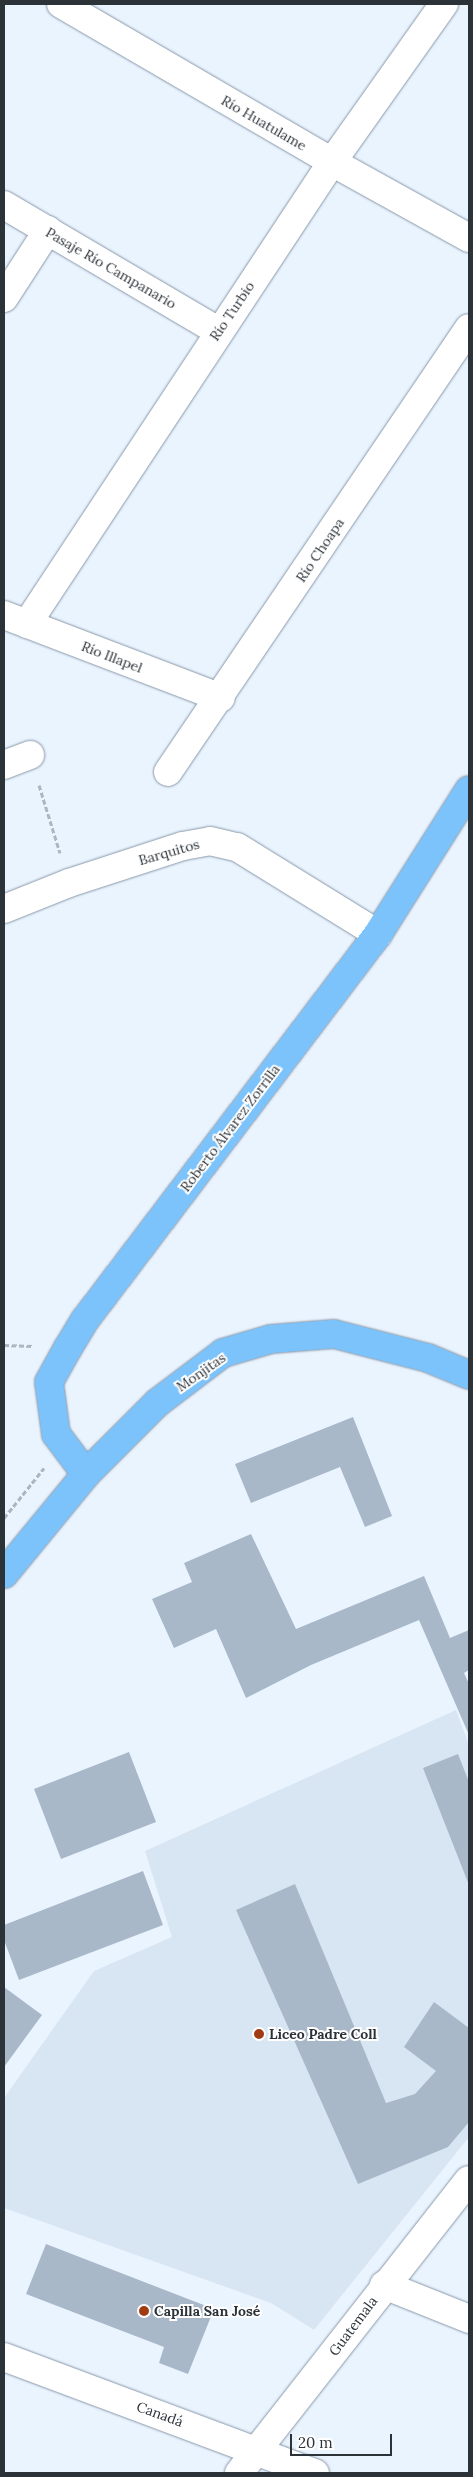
<!DOCTYPE html>
<html>
<head>
<meta charset="utf-8">
<style>
  body { margin:0 }
  #map { position:relative; width:473px; height:2477px; overflow:hidden; background:#eaf4ff; font-family:Lora,serif }
  div>[style] { position:absolute }
  [style*='--x'] { left:calc(var(--x)*1px); top:calc(var(--y)*1px); width:calc(var(--w)*1px); rotate:calc(var(--a)*1deg) }
  .built>* { inset:0; background:#d8e6f3 }
  .building>* { inset:0; background:#a8b8c9 }
  .path>* { height:3px; margin-top:-1.5px; transform-origin:0; background:repeating-linear-gradient(90deg,#adb6c0 0 5px,transparent 0 7.5px) }
  .roads { filter:drop-shadow(0 0 1px #8898a8) drop-shadow(0 0 1px #8898a8) }
  .minor>* { height:28px; margin:-14px; padding:0 14px; transform-origin:14px; border-radius:14px; background:#fff }
  .major>* { height:28px; margin:-14px; padding:0 14px; transform-origin:14px; border-radius:14px; background:#7dc3fb }
  .dots>* { width:14px; height:14px; translate:-50% -50%; box-sizing:border-box; border:2px solid #fff; border-radius:50% }
  span { translate:-50% -50%; white-space:nowrap; text-align:center; line-height:1.15; -webkit-text-stroke:4px #fff; paint-order:stroke }
  .street-label { font-size:14px; color:#2b3238 }
  .poi-label { font-size:14px; color:#2b3238; font-weight:700 }
  .left { translate:0 -50%; text-align:left }
  .frame { position:absolute; inset:0; border:5px solid #2b3238; pointer-events:none }
  .scale { position:absolute; left:290px; top:2434px; width:102px; height:22px; box-sizing:border-box; border:2px solid #2b3238; border-top:0; padding-left:6px; font-size:15px; line-height:18px; white-space:nowrap; color:#2b3238; -webkit-text-stroke:4px #fff; paint-order:stroke }
</style>
</head>
<body>
<div id="map">
  <div class="built">
    <i style="clip-path:polygon(456px 1710px,469px 1745px,469px 2137px,314px 2330px,271px 2303px,4px 2208px,4px 2098px,94px 1971px,172px 1937px,145px 1851px)"></i>
  </div>
  <div class="building">
    <i style="clip-path:polygon(353px 1417px,392px 1516px,365px 1527px,340px 1467px,251px 1503px,235px 1464px)"></i>
    <i style="clip-path:polygon(251px 1534px,296px 1629px,424px 1576px,450px 1638px,469px 1630px,469px 1670px,464px 1673px,469px 1684px,469px 1735px,419px 1620px,311px 1665px,246px 1698px,216px 1629px,174px 1648px,152px 1599px,192px 1582px,184px 1563px)"></i>
    <i style="clip-path:polygon(129px 1752px,156px 1822px,61px 1859px,34px 1789px)"></i>
    <i style="clip-path:polygon(458px 1754px,469px 1782px,469px 1885px,423px 1768px)"></i>
    <i style="clip-path:polygon(143px 1871px,163px 1925px,19px 1980px,4px 1940px,4px 1925px)"></i>
    <i style="clip-path:polygon(295px 1884px,386px 2103px,415px 2094px,436px 2071px,404px 2047px,434px 2002px,469px 2028px,469px 2122px,448px 2147px,358px 2184px,236px 1910px)"></i>
    <i style="clip-path:polygon(4px 1987px,42px 2015px,4px 2067px)"></i>
    <i style="clip-path:polygon(46px 2244px,214px 2309px,188px 2374px,159px 2363px,164px 2347px,26px 2294px)"></i>
  </div>
  <div class="path">
    <i style="--x:39;--y:785;--w:71;--a:72.8"></i>
    <i style="--x:4;--y:1345;--w:29;--a:2"></i>
    <i style="--x:4;--y:1518;--w:64;--a:-51.3"></i>
  </div>
  <div class="roads">
    <div class="minor">
      <i style="--x:61;--y:4;--w:314;--a:30.2"></i>
      <i style="--x:332;--y:162;--w:157;--a:29"></i>
      <i style="--x:4;--y:205;--w:248;--a:30.5"></i>
      <i style="--x:4;--y:298;--w:81;--a:-57.1"></i>
      <i style="--x:4;--y:615;--w:232;--a:20.9"></i>
      <i style="--x:27;--y:624;--w:554;--a:-56.57"></i>
      <i style="--x:332;--y:162;--w:194;--a:-54.7"></i>
      <i style="--x:4;--y:765;--w:28;--a:-21"></i>
      <i style="--x:168;--y:772;--w:536;--a:-55.87"></i>
      <i style="--x:4;--y:909;--w:70;--a:-21.8"></i>
      <i style="--x:69;--y:883;--w:120;--a:-18"></i>
      <i style="--x:183;--y:846;--w:27;--a:-10"></i>
      <i style="--x:210;--y:841;--w:28;--a:13"></i>
      <i style="--x:237;--y:847;--w:166;--a:31.7"></i>
      <i style="--x:384;--y:2285;--w:92;--a:21.8"></i>
      <i style="--x:4;--y:2357;--w:332;--a:20.5"></i>
      <i style="--x:239;--y:2473;--w:372;--a:-51.9"></i>
    </div>
    <div class="major">
      <i style="--x:86;--y:1474;--w:50;--a:-126.9"></i>
      <i style="--x:56;--y:1434;--w:52;--a:-97.7"></i>
      <i style="--x:49;--y:1382;--w:39;--a:-61"></i>
      <i style="--x:68;--y:1348;--w:33;--a:-59"></i>
      <i style="--x:85;--y:1320;--w:485;--a:-52.8"></i>
      <i style="--x:378;--y:934;--w:170;--a:-57.7"></i>
      <i style="--x:4;--y:1574;--w:129;--a:-50.6"></i>
      <i style="--x:86;--y:1474;--w:100;--a:-45"></i>
      <i style="--x:157;--y:1403;--w:83;--a:-37.1"></i>
      <i style="--x:223;--y:1353;--w:50;--a:-16.3"></i>
      <i style="--x:271;--y:1339;--w:63;--a:-4.5"></i>
      <i style="--x:334;--y:1334;--w:97;--a:14.3"></i>
      <i style="--x:428;--y:1358;--w:44;--a:22.5"></i>
    </div>
  </div>
  <div class="dots">
    <i style="left:259px;top:2034px;background:#a13b14"></i>
    <i style="left:144px;top:2311px;background:#a13b14"></i>
  </div>
  <div class="street-label">
    <span style="left:264px;top:123px;rotate:30deg">Río Huatulame</span>
    <span style="left:111px;top:268px;rotate:30deg">Pasaje Río Campanario</span>
    <span style="left:232px;top:311px;rotate:-56deg">Río Turbio</span>
    <span style="left:320px;top:550px;rotate:-56deg">Río Choapa</span>
    <span style="left:112px;top:657px;rotate:21deg">Río Illapel</span>
    <span style="left:169px;top:852px;rotate:-16deg">Barquitos</span>
    <span style="left:230px;top:1128px;rotate:-53deg">Roberto Álvarez Zorrilla</span>
    <span style="left:201px;top:1372px;rotate:-35deg">Monjitas</span>
    <span style="left:353px;top:2326px;rotate:-53deg">Guatemala</span>
    <span style="left:160px;top:2414px;rotate:20deg">Canadá</span>
  </div>
  <div class="poi-label">
    <span class="left" style="left:269px;top:2034px">Liceo Padre Coll</span>
    <span class="left" style="left:154px;top:2311px">Capilla San José</span>
  </div>
  <div class="frame"></div>
  <div class="scale">20 m</div>
</div>
</body>
</html>
